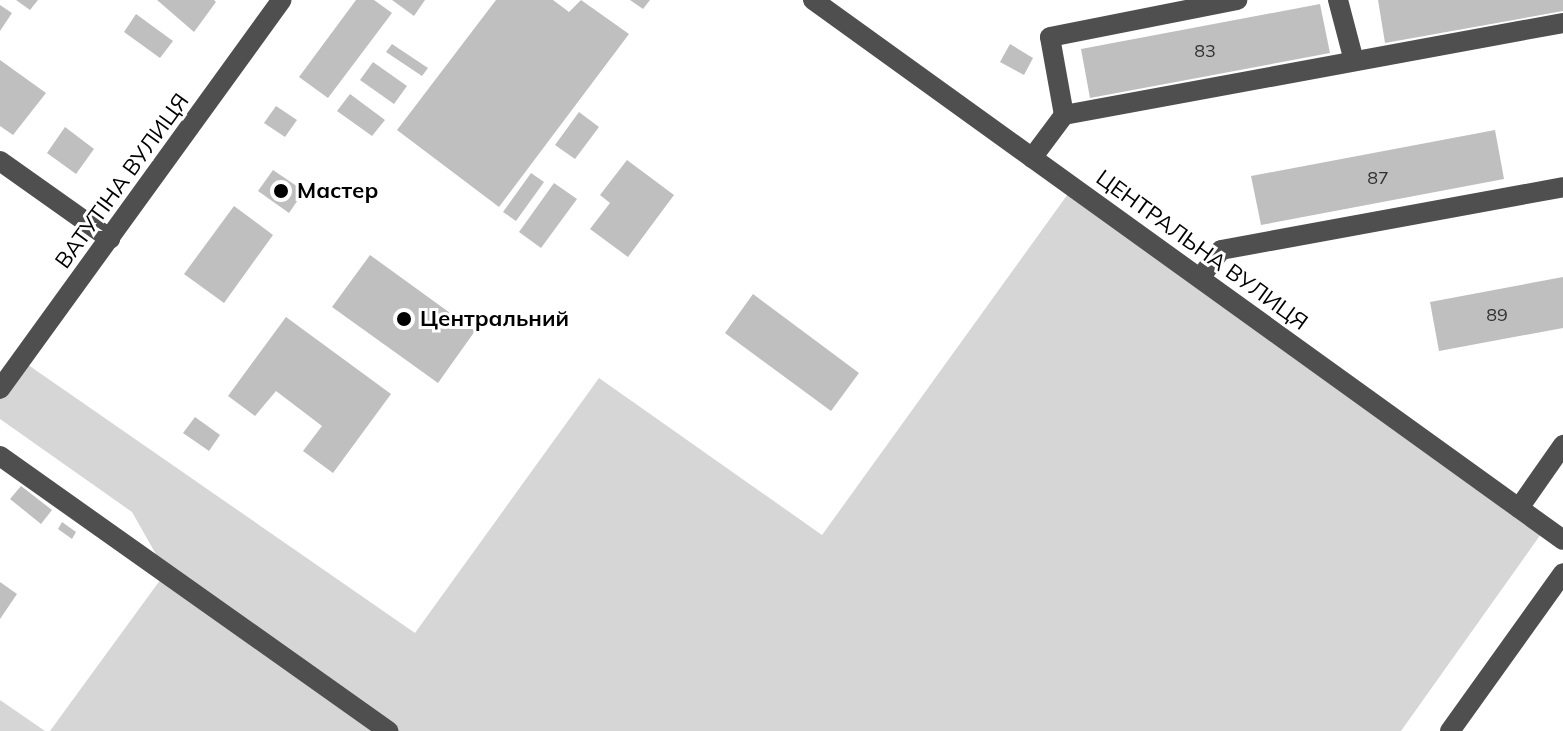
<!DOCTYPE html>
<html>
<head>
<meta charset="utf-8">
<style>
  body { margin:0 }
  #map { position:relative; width:1563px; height:731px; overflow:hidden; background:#fff; font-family:Mulish,sans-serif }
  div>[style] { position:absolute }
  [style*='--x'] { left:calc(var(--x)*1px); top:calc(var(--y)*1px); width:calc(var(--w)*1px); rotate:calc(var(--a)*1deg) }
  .green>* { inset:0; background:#d6d6d6 }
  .building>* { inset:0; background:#bfbfbf }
  .minor>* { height:20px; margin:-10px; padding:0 10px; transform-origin:10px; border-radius:10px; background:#4f4f4f }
  .dots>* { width:22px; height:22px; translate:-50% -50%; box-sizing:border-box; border:4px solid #fff; border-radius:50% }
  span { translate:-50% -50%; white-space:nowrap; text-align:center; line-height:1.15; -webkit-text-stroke:6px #fff; paint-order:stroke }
  .number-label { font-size:18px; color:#303030 }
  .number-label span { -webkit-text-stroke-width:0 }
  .street-label { font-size:22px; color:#000 }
  .poi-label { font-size:22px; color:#000; font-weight:700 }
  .left { translate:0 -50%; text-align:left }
</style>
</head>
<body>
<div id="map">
  <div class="green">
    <i style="clip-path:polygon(1073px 187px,1546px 527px,1401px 731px,50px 731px,166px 572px,132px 512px,0 419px,0 389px,21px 360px,415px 633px,599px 378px,822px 535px)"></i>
    <i style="clip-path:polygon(0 700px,45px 731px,0 731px)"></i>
  </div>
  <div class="building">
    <i style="clip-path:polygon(16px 0,38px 0,30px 10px)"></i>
    <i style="clip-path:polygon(157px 0,214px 0,216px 2px,194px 32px)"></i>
    <i style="clip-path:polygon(356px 0,374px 0,392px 13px,328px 98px,299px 77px)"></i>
    <i style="clip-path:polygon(392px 0,425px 0,414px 16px)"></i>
    <i style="clip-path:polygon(496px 0,553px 0,569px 12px,581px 0,629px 34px,499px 207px,397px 130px)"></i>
    <i style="clip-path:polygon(630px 0,650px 0,643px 9px)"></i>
    <i style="clip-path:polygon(1378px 0,1563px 0,1563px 11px,1385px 43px)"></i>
    <i style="clip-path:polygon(1320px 4px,1330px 53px,1090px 98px,1081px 49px)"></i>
    <i style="clip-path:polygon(0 5px,12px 13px,0 31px)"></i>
    <i style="clip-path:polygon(136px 14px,173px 41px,160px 58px,124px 32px)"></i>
    <i style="clip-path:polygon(392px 44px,428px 68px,422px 76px,386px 52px)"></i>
    <i style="clip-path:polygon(1010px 44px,1033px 58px,1024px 75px,1000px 62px)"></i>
    <i style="clip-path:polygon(0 60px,46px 93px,13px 135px,0 126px)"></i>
    <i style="clip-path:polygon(373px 62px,407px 86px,394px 104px,360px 80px)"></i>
    <i style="clip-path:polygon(350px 94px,385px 120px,372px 136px,337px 111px)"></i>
    <i style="clip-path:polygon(276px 106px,297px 120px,285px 137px,264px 123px)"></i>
    <i style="clip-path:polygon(579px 112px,599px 127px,575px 159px,555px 145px)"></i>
    <i style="clip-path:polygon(65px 127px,94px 149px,76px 174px,47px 153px)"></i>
    <i style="clip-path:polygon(1495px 130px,1504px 179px,1261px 225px,1251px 176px)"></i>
    <i style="clip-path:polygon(627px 160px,674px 195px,628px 257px,590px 229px,610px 203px,600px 195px)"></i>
    <i style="clip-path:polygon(273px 170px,304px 191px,289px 213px,258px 191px)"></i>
    <i style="clip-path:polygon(531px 173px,544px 182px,516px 221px,503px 212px)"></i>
    <i style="clip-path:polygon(554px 183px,577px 199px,541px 248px,519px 232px)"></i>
    <i style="clip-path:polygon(234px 206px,273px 235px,224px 303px,184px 274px)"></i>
    <i style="clip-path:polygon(370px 255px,475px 331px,438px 383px,332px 307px)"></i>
    <i style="clip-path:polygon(1563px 277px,1563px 328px,1439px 351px,1430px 302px)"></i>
    <i style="clip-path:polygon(753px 294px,859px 373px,831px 411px,725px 333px)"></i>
    <i style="clip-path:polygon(286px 317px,391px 394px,333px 473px,303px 451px,322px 426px,276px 391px,255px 416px,228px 396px)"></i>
    <i style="clip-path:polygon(195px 417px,220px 435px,209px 451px,183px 433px)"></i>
    <i style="clip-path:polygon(21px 486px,52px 510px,41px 524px,10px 499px)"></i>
    <i style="clip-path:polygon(62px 522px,76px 532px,72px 539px,58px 529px)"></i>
    <i style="clip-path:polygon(0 582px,17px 594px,0 619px)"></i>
  </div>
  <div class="minor">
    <i style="--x:813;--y:0;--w:924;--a:35.75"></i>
    <i style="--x:1338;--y:0;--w:63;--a:75.3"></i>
    <i style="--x:1064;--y:115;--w:79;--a:-100.2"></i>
    <i style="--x:1050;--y:37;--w:191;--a:-11.2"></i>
    <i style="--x:1032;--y:158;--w:54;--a:-53.3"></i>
    <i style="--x:1064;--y:115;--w:507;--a:-10.45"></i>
    <i style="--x:0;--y:161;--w:135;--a:35.3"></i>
    <i style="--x:1200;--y:278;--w:35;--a:-53"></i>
    <i style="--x:1221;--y:250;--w:348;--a:-10.4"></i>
    <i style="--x:0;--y:389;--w:480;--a:-54.1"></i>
    <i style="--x:0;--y:456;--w:476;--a:35.3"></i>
    <i style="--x:1519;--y:508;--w:77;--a:-55.1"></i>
    <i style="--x:1450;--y:731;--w:194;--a:-54.4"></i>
  </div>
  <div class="dots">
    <i style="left:281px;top:191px;background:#000"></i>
    <i style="left:404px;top:319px;background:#000"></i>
  </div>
  <div class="number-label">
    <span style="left:1205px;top:51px">83</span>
    <span style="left:1378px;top:178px">87</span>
    <span style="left:1497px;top:315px">89</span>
  </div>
  <div class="street-label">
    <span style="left:122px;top:181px;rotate:-54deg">ВАТУТІНА ВУЛИЦЯ</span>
    <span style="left:1202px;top:250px;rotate:36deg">ЦЕНТРАЛЬНА ВУЛИЦЯ</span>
  </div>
  <div class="poi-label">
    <span class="left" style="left:297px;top:191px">Мастер</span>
    <span class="left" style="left:420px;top:319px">Центральний</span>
  </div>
</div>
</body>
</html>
